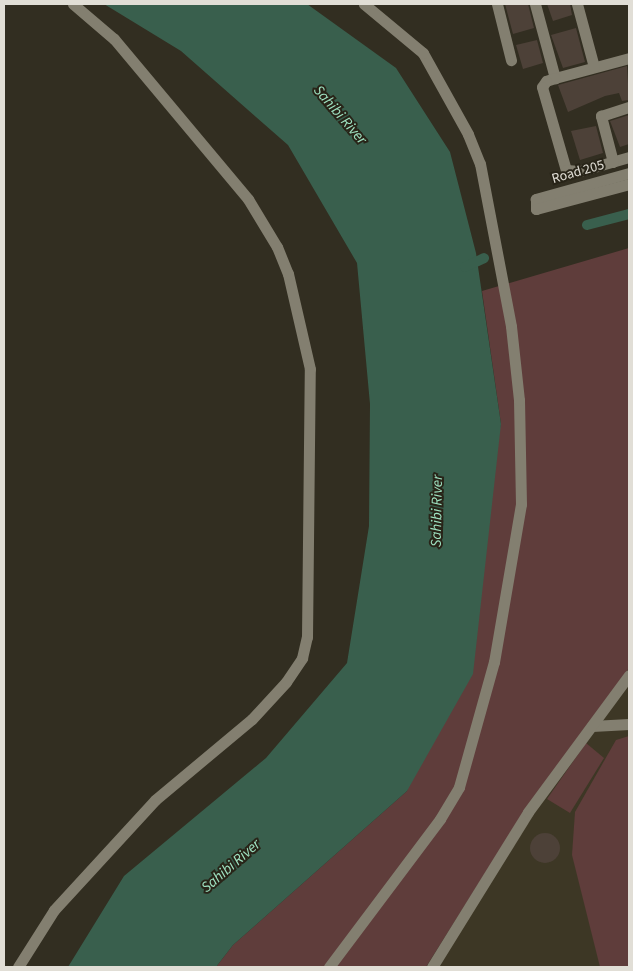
<!DOCTYPE html>
<html>
<head>
<meta charset="utf-8">
<style>
  body { margin:0 }
  #map { position:relative; width:633px; height:971px; overflow:hidden; background:#322e21; font-family:"Source Sans 3",sans-serif }
  div>[style] { position:absolute }
  [style*='--x'] { left:calc(var(--x)*1px); top:calc(var(--y)*1px); width:calc(var(--w)*1px); rotate:calc(var(--a)*1deg) }
  .built>* { inset:0; background:#3d3725 }
  .green>* { inset:0; background:#5f3d3b }
  .water>* { inset:0; background:#395f4d }
  .canal>* { height:10px; margin:-5px; padding:0 5px; transform-origin:5px; border-radius:5px; background:#395f4d }
  .building>* { inset:0; background:#4d4138 }
  .round { border-radius:50% }
  .minor>* { height:11px; margin:-5.5px; padding:0 5.5px; transform-origin:5.5px; border-radius:5.5px; background:#837f70 }
  span { translate:-50% -50%; white-space:nowrap; text-align:center; line-height:1.15; -webkit-text-stroke:4px #282418; paint-order:stroke }
  .street-label { font-size:14px; color:#e1ded6 }
  .water-label { font-size:15px; color:#9fe3c2; font-style:italic }
  .frame { position:absolute; inset:0; border:5px solid #e1ded6; pointer-events:none }
</style>
</head>
<body>
<div id="map">
  <div class="built">
    <i style="clip-path:polygon(629px 668px,629px 967px,426px 967px,526px 808px)"></i>
  </div>
  <div class="green">
    <i style="clip-path:polygon(629px 248px,629px 668px,526px 808px,426px 967px,216px 967px,233px 945px,407px 791px,501px 424px,482px 291px)"></i>
    <i style="clip-path:polygon(629px 736px,629px 967px,600px 967px,572px 855px,575px 812px,616px 740px)"></i>
    <i style="clip-path:polygon(586px 743px,604px 758px,570px 813px,547px 799px)"></i>
  </div>
  <div class="water">
    <i style="clip-path:polygon(104px 4px,307px 4px,396px 68px,450px 152px,476px 253px,501px 424px,473px 674px,407px 791px,233px 945px,216px 967px,68px 967px,124px 876px,266px 758px,347px 663px,369px 526px,370px 404px,357px 263px,288px 145px,181px 51px)"></i>
  </div>
  <div class="canal">
    <i style="--x:587;--y:225;--w:43;--a:-14.7"></i>
    <i style="--x:465;--y:267;--w:21;--a:-25"></i>
  </div>
  <div class="building">
    <i style="clip-path:polygon(505px 4px,528px 4px,534px 28px,513px 34px)"></i>
    <i style="clip-path:polygon(547px 4px,570px 4px,572px 15px,553px 21px)"></i>
    <i style="clip-path:polygon(576px 28px,585px 62px,563px 68px,551px 35px)"></i>
    <i style="clip-path:polygon(537px 40px,543px 63px,523px 69px,516px 45px)"></i>
    <i style="clip-path:polygon(627px 66px,629px 100px,622px 101px,619px 93px,605px 96px,568px 112px,558px 85px)"></i>
    <i style="clip-path:polygon(629px 115px,629px 144px,620px 147px,610px 121px)"></i>
    <i style="clip-path:polygon(596px 126px,603px 153px,580px 160px,571px 131px)"></i>
    <i class="round" style="left:530px;top:833px;width:30px;height:30px"></i>
  </div>
  <div class="minor">
    <i style="--x:497;--y:4;--w:58;--a:76"></i>
    <i style="--x:535;--y:4;--w:77;--a:74.9"></i>
    <i style="--x:555;--y:78;--w:77;--a:-15.1"></i>
    <i style="--x:577;--y:4;--w:65;--a:74.9"></i>
    <i style="--x:555;--y:78;--w:9;--a:162"></i>
    <i style="--x:546;--y:81;--w:7;--a:124"></i>
    <i style="--x:542;--y:87;--w:86;--a:73.9"></i>
    <i style="--x:566;--y:170;--w:14;--a:4"></i>
    <i style="--x:580;--y:171;--w:51;--a:-15.9"></i>
    <i style="--x:613;--y:162;--w:48;--a:-104.6"></i>
    <i style="--x:601;--y:116;--w:29;--a:-18"></i>
    <i style="--x:629;--y:173;--w:97;--a:164.4"></i>
    <i style="--x:536;--y:199;--w:10;--a:90"></i>
    <i style="--x:536;--y:209;--w:96;--a:-15"></i>
    <i style="--x:592;--y:726;--w:37;--a:-3"></i>
    <i style="--x:18;--y:967;--w:67;--a:-57.7"></i>
    <i style="--x:54;--y:910;--w:149;--a:-47.4"></i>
    <i style="--x:155;--y:800;--w:126;--a:-39.9"></i>
    <i style="--x:252;--y:719;--w:50;--a:-47.4"></i>
    <i style="--x:286;--y:682;--w:29;--a:-56"></i>
    <i style="--x:302;--y:658;--w:22;--a:-77"></i>
    <i style="--x:307;--y:637;--w:268;--a:-89.4"></i>
    <i style="--x:310;--y:369;--w:98;--a:-103"></i>
    <i style="--x:288;--y:274;--w:29;--a:-112"></i>
    <i style="--x:277;--y:247;--w:56;--a:-121.1"></i>
    <i style="--x:248;--y:199;--w:209;--a:-129.9"></i>
    <i style="--x:114;--y:39;--w:54;--a:-139.5"></i>
    <i style="--x:329;--y:967;--w:185;--a:-53.1"></i>
    <i style="--x:440;--y:819;--w:37;--a:-59"></i>
    <i style="--x:459;--y:787;--w:130;--a:-74.4"></i>
    <i style="--x:494;--y:662;--w:160;--a:-80.3"></i>
    <i style="--x:521;--y:504;--w:104;--a:-91.1"></i>
    <i style="--x:519;--y:400;--w:74;--a:-96.2"></i>
    <i style="--x:511;--y:326;--w:165;--a:-100.8"></i>
    <i style="--x:480;--y:164;--w:32;--a:-112"></i>
    <i style="--x:468;--y:134;--w:93;--a:-119.1"></i>
    <i style="--x:423;--y:53;--w:77;--a:-140.3"></i>
    <i style="--x:432;--y:967;--w:182;--a:-58.2"></i>
    <i style="--x:528;--y:812;--w:170;--a:-53.6"></i>
  </div>
  <div class="street-label">
    <span style="left:578px;top:172px;rotate:-16deg">Road 205</span>
  </div>
  <div class="water-label">
    <span style="left:340px;top:115px;rotate:49deg">Sahibi River</span>
    <span style="left:437px;top:511px;rotate:-89deg">Sahibi River</span>
    <span style="left:231px;top:866px;rotate:-41deg">Sahibi River</span>
  </div>
  <div class="frame"></div>
</div>
</body>
</html>
